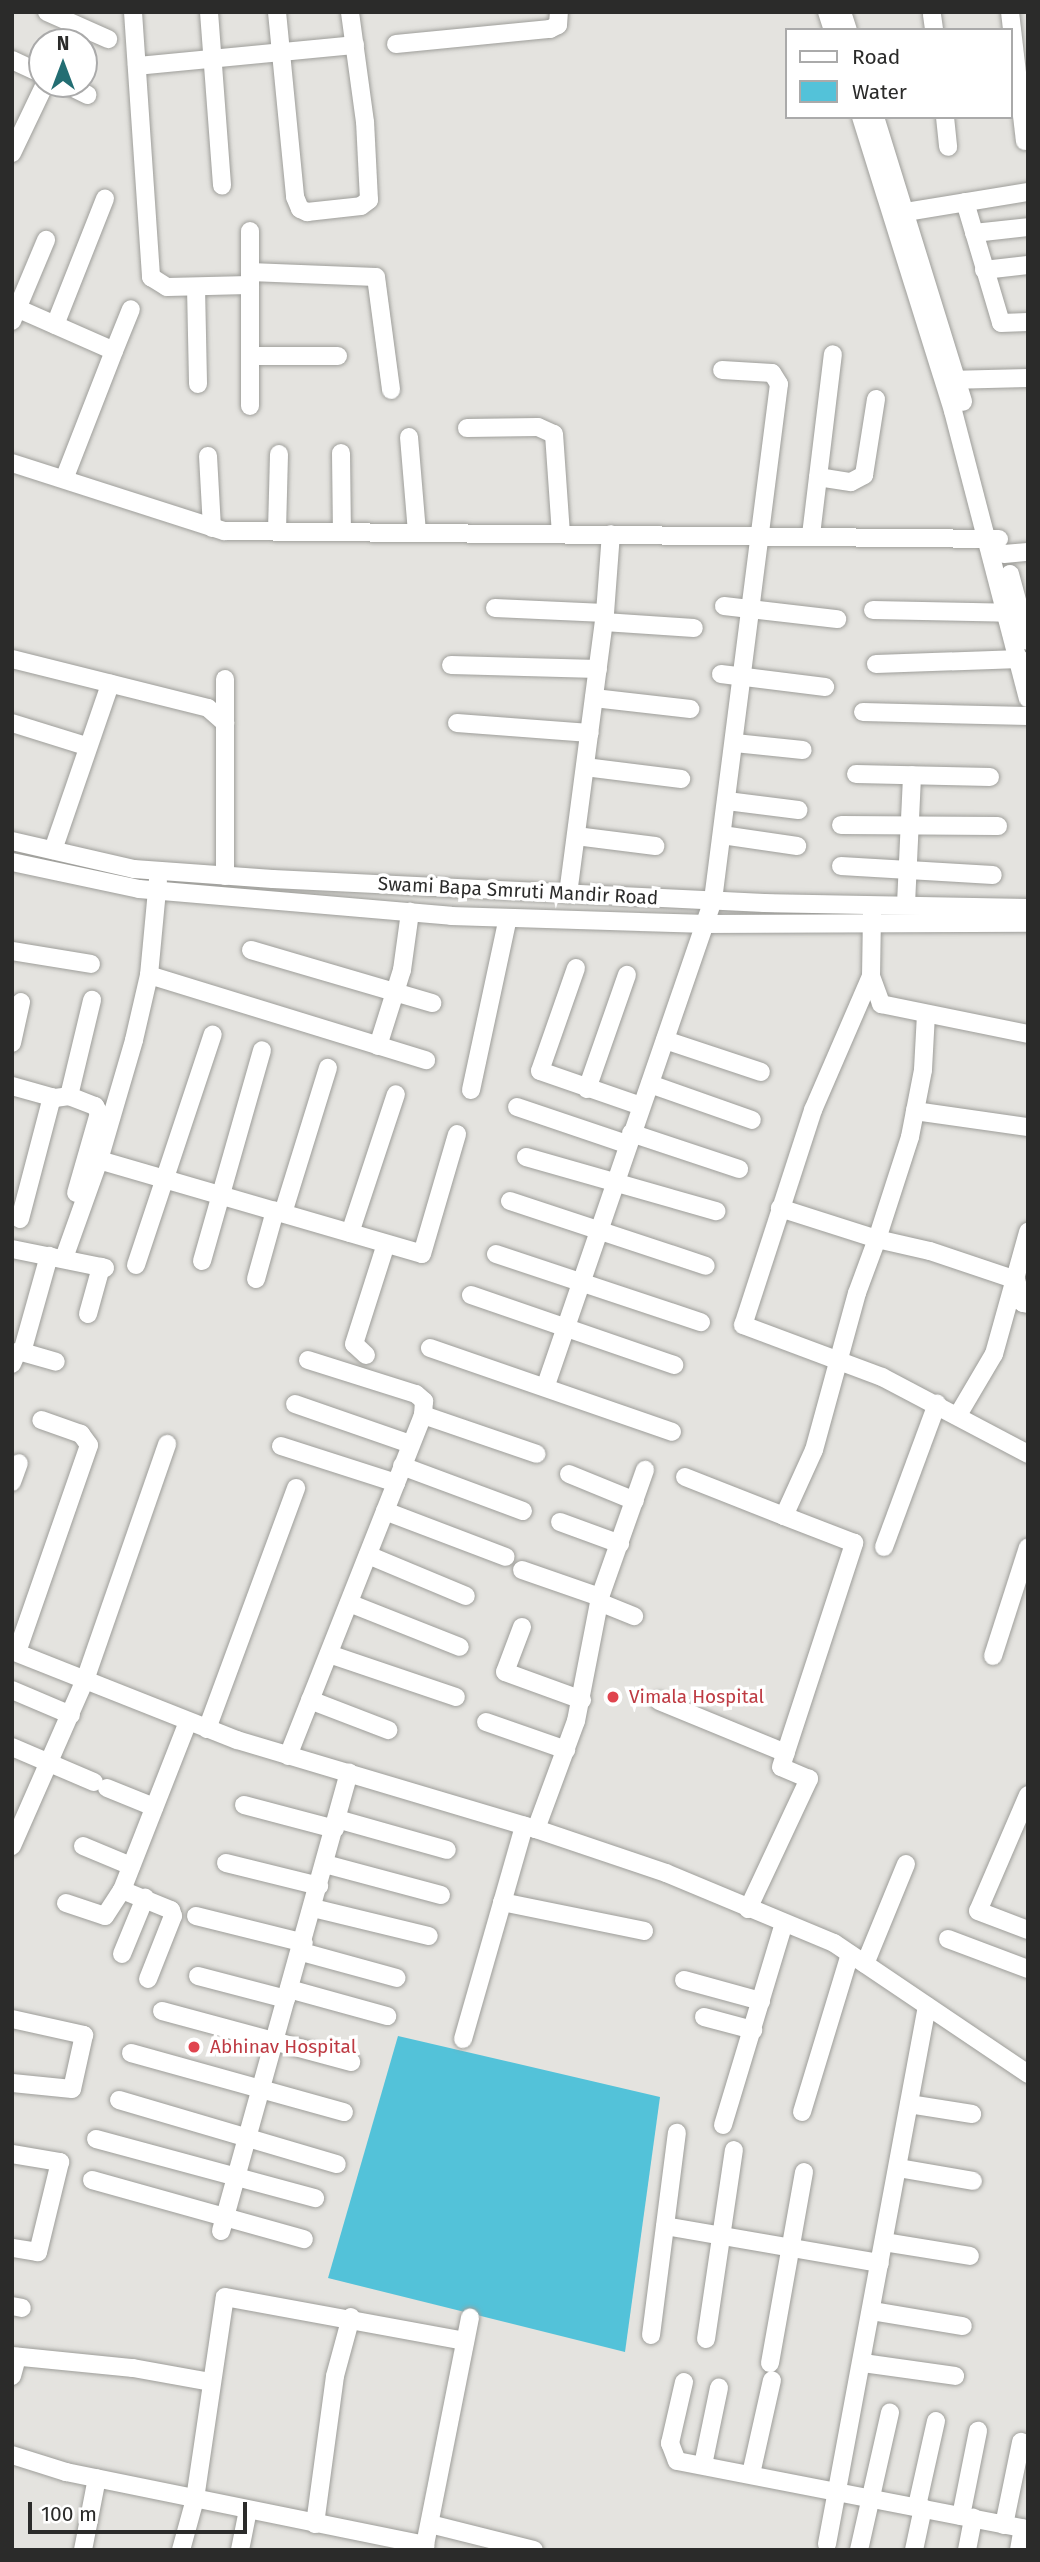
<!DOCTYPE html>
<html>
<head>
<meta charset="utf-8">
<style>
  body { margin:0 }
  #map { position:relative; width:1040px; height:2562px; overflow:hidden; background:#e4e3df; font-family:"Fira Sans",sans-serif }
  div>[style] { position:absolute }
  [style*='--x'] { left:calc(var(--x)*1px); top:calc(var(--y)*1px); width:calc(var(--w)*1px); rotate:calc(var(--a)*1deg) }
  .water>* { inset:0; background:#53c2d9 }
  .roads { filter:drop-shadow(0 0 2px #9e9e9a) drop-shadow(0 0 2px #9e9e9a) }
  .minor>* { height:18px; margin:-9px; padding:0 9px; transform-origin:9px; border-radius:9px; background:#fff }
  .dots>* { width:19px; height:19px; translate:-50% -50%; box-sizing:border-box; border:4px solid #fff; border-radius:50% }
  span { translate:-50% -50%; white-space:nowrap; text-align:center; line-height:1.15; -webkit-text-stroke:7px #fff; paint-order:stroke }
  .street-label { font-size:19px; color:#2b2b2a }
  .health-label { font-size:19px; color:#be3a42 }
  .left { translate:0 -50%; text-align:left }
  .frame { position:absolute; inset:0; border:14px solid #2b2b2a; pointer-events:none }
  .legend { position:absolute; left:785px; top:28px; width:228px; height:91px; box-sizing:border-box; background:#fff; border:2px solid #aaa; margin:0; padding:9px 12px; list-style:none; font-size:21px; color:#2b2b2a }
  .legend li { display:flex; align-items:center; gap:14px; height:35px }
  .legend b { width:35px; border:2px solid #aaa }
  .north { position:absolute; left:28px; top:28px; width:70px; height:70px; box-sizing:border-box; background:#fff; border:2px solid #aaa; border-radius:50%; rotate:0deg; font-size:19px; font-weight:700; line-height:28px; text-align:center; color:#2b2b2a }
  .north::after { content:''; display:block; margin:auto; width:24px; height:32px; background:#236e73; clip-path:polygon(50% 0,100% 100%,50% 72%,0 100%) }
  .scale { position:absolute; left:28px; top:2502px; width:219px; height:32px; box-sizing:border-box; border:4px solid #2b2b2a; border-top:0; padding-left:9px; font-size:21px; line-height:24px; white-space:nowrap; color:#2b2b2a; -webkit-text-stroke:5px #fff; paint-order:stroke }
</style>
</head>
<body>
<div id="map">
  <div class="water">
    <i style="clip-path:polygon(398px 2036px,660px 2097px,625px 2352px,328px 2278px)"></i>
  </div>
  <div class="roads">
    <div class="minor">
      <i style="--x:47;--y:12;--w:67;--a:23.9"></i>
      <i style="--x:133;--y:12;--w:266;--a:86.1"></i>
      <i style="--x:151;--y:277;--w:19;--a:32"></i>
      <i style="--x:167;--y:287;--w:83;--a:-1.4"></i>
      <i style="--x:209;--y:12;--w:174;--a:85.7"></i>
      <i style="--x:277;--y:12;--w:186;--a:84.4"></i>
      <i style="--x:295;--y:197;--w:13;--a:67"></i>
      <i style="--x:300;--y:209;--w:8;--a:23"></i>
      <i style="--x:307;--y:212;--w:54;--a:-6.3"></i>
      <i style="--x:361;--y:206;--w:10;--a:-37"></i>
      <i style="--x:369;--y:200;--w:78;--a:-92.9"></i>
      <i style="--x:365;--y:122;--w:111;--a:-97.8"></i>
      <i style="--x:827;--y:12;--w:19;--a:72"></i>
      <i style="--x:842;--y:12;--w:19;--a:72"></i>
      <i style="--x:1010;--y:12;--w:130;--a:83.4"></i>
      <i style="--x:932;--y:15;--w:15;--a:82"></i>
      <i style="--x:396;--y:44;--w:155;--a:-5.6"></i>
      <i style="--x:550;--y:29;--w:9;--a:-27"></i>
      <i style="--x:558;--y:25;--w:13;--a:-86"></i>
      <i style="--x:12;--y:60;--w:33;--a:25"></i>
      <i style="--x:137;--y:66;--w:219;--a:-5.5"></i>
      <i style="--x:65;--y:84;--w:25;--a:26"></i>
      <i style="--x:861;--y:117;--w:308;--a:72.6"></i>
      <i style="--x:953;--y:411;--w:297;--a:75.4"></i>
      <i style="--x:875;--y:117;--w:298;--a:72.8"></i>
      <i style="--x:945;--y:117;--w:30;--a:84"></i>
      <i style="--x:12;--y:153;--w:76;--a:-64.4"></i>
      <i style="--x:965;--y:202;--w:126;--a:73.4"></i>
      <i style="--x:1001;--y:323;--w:27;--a:-2"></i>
      <i style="--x:906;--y:212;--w:124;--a:-9.3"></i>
      <i style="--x:250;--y:231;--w:175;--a:90"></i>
      <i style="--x:974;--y:233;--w:54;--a:-6.3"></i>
      <i style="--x:984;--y:270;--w:44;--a:-6.5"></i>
      <i style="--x:250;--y:272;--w:126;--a:2.3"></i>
      <i style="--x:376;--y:277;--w:114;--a:82.4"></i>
      <i style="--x:196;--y:287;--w:97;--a:88.8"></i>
      <i style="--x:12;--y:306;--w:111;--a:23.8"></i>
      <i style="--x:114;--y:351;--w:137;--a:111.3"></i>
      <i style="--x:12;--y:321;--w:88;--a:-67.2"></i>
      <i style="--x:55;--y:325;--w:136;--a:-68.4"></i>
      <i style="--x:114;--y:351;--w:45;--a:-68"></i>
      <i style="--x:250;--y:356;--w:88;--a:0"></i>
      <i style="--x:948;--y:380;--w:80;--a:-1.4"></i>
      <i style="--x:467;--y:428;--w:71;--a:-0.8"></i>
      <i style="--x:538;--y:427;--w:17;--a:24"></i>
      <i style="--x:554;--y:434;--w:100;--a:86"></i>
      <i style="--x:409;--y:437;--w:95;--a:85.2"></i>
      <i style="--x:341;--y:453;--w:79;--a:89.3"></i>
      <i style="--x:208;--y:456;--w:72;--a:86.8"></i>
      <i style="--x:12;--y:463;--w:223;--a:17.8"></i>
      <i style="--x:224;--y:531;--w:775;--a:0.59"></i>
      <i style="--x:818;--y:477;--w:33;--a:9"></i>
      <i style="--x:851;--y:482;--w:15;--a:-28"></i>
      <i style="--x:864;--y:475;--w:77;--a:-81"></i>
      <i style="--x:277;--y:531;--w:77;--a:-88.5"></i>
      <i style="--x:811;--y:535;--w:182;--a:-83.1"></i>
      <i style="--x:1004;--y:554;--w:24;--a:-5"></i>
      <i style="--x:1010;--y:574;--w:69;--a:75"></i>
      <i style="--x:724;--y:606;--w:114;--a:6.6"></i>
      <i style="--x:495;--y:608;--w:110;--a:2.6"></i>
      <i style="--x:873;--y:610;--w:144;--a:1.2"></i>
      <i style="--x:604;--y:622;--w:90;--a:3.8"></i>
      <i style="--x:12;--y:659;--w:202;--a:14"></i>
      <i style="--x:208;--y:708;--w:23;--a:41"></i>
      <i style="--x:876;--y:664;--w:144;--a:-2"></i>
      <i style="--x:451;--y:665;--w:147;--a:1.6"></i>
      <i style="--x:721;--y:674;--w:105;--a:7.1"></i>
      <i style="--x:225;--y:679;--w:197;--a:90"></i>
      <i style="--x:594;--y:698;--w:97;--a:6.5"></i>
      <i style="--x:863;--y:712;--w:165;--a:1.4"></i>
      <i style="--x:12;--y:723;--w:77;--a:17.3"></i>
      <i style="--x:457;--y:723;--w:133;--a:4.3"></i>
      <i style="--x:735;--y:743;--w:68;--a:5.9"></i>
      <i style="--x:585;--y:767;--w:97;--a:7.1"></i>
      <i style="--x:856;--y:774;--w:134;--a:1.3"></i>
      <i style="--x:727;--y:801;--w:72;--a:7.2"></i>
      <i style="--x:841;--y:825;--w:157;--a:0.4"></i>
      <i style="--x:722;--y:835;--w:76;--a:8.3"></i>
      <i style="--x:576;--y:836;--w:80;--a:7.2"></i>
      <i style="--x:12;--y:841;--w:125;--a:12.9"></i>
      <i style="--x:134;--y:869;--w:139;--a:4.1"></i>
      <i style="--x:273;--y:879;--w:492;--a:2.8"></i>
      <i style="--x:764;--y:903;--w:264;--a:1.1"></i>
      <i style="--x:53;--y:850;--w:176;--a:-71"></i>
      <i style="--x:12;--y:862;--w:130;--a:12"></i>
      <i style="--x:139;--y:889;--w:313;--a:4.9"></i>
      <i style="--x:451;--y:916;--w:257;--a:1.8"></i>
      <i style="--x:708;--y:924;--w:320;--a:-0.2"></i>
      <i style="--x:841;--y:866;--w:152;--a:3.4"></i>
      <i style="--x:568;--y:894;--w:283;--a:-82.5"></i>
      <i style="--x:605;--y:613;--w:79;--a:-85.7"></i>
      <i style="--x:906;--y:904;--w:129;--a:-87.3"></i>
      <i style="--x:872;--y:914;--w:62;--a:90.9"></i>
      <i style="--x:871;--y:976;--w:30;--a:70"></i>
      <i style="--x:881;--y:1004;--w:150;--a:11.5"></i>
      <i style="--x:251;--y:950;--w:189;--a:16.3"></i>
      <i style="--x:12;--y:951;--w:80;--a:9.3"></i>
      <i style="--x:576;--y:968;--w:109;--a:109.3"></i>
      <i style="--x:540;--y:1071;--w:107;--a:19.1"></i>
      <i style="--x:149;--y:975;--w:290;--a:17.1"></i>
      <i style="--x:871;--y:976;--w:146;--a:113.4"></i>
      <i style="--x:813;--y:1110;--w:226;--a:108"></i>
      <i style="--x:743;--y:1325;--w:148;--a:20.5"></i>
      <i style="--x:882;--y:1377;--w:165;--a:27.8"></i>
      <i style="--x:926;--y:1014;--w:56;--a:93.1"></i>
      <i style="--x:923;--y:1070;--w:68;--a:101"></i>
      <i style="--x:910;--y:1137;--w:107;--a:107.9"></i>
      <i style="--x:877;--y:1239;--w:54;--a:12.8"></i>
      <i style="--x:930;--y:1251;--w:91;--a:18.6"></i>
      <i style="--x:665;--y:1040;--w:101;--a:18.4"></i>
      <i style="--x:12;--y:1043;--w:42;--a:-77.6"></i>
      <i style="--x:378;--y:1046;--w:80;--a:-72.5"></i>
      <i style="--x:402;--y:970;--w:59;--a:-82.1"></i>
      <i style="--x:650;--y:1084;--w:108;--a:19.4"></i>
      <i style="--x:12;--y:1086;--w:45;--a:15.6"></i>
      <i style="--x:55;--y:1098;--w:14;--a:-8"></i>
      <i style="--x:69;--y:1096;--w:99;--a:-76.5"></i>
      <i style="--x:587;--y:1089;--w:121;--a:-70.7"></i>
      <i style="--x:471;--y:1090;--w:176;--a:-77.9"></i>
      <i style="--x:69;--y:1096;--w:28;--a:21"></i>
      <i style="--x:95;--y:1106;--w:8;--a:60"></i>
      <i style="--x:99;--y:1113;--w:83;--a:106"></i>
      <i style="--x:517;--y:1107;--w:115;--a:18.7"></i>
      <i style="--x:915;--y:1111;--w:114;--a:8.1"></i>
      <i style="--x:631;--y:1133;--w:114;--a:18.4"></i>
      <i style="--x:526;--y:1157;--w:198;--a:15.9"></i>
      <i style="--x:99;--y:1160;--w:336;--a:16.2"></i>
      <i style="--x:422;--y:1254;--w:125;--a:-73.7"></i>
      <i style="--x:510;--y:1201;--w:206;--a:18.3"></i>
      <i style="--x:283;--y:1213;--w:152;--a:-72.8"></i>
      <i style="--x:20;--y:1219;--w:126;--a:-75.3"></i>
      <i style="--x:350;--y:1233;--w:146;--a:-71.7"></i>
      <i style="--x:12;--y:1249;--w:95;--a:11.5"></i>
      <i style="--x:496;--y:1254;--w:216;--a:18.4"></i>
      <i style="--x:64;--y:1258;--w:104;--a:-70.3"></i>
      <i style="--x:99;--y:1160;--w:125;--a:-73.7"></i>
      <i style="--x:134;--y:1040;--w:67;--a:-77"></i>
      <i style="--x:149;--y:975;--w:95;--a:-84.6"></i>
      <i style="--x:202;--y:1261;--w:219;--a:-74.1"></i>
      <i style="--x:136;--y:1265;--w:243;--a:-71.6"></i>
      <i style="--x:256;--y:1279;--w:71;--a:-74.4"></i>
      <i style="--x:1016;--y:1280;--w:24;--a:73"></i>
      <i style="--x:1023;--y:1303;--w:5;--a:11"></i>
      <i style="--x:471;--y:1295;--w:215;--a:19"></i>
      <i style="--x:88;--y:1314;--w:49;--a:-74.5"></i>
      <i style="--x:430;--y:1348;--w:256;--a:19.1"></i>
      <i style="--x:22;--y:1352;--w:35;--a:16"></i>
      <i style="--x:366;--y:1355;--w:16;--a:-137"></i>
      <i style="--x:354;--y:1344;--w:105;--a:-72.3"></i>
      <i style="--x:308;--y:1360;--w:113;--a:17.5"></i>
      <i style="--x:416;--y:1394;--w:11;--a:41"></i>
      <i style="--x:424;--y:1401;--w:14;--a:94"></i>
      <i style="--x:12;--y:1364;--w:13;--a:-67"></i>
      <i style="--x:17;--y:1352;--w:5;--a:0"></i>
      <i style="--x:22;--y:1352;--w:100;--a:-74.3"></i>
      <i style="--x:546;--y:1385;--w:513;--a:-71"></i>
      <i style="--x:713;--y:900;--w:520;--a:-82.71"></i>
      <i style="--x:779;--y:384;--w:13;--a:-122"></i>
      <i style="--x:772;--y:373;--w:50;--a:-176.6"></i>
      <i style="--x:295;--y:1404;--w:122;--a:19.2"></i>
      <i style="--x:958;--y:1415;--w:71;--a:-59.5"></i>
      <i style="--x:994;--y:1354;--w:127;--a:-74.4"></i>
      <i style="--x:281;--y:1446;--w:121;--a:17.8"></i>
      <i style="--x:402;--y:1466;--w:129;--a:20.4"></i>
      <i style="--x:569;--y:1474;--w:71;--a:22.2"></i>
      <i style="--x:685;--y:1477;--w:106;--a:21.5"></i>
      <i style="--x:784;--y:1516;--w:72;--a:-65.6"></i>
      <i style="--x:814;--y:1450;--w:163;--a:-74.7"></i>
      <i style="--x:857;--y:1293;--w:58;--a:-69.7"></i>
      <i style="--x:877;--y:1239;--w:102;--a:-162.3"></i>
      <i style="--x:12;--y:1482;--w:20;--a:-70"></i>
      <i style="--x:385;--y:1511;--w:129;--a:20.8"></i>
      <i style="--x:560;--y:1522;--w:64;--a:20.1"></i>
      <i style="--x:884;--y:1547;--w:153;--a:-69.7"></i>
      <i style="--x:368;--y:1555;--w:106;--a:22.7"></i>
      <i style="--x:522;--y:1570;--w:83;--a:19.1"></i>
      <i style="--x:599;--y:1602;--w:38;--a:22"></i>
      <i style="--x:349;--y:1603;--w:119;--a:21.6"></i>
      <i style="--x:522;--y:1627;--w:48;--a:110.7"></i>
      <i style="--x:505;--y:1672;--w:82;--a:20"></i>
      <i style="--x:12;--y:1651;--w:242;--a:21.6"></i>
      <i style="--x:237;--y:1740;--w:312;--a:16.6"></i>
      <i style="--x:536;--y:1829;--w:137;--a:18.7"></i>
      <i style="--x:666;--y:1873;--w:182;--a:22.6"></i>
      <i style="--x:834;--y:1943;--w:234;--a:34"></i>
      <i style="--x:17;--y:1652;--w:219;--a:-70.8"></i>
      <i style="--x:89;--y:1445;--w:14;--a:-126"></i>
      <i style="--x:81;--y:1434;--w:42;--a:-160.7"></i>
      <i style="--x:329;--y:1654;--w:134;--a:18.7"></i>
      <i style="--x:993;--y:1656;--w:114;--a:-72.2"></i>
      <i style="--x:12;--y:1690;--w:64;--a:23"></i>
      <i style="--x:310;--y:1700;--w:84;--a:21"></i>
      <i style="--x:659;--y:1701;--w:137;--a:22.3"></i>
      <i style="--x:486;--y:1722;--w:85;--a:19.3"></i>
      <i style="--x:207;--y:1729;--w:257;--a:-69.7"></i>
      <i style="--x:12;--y:1747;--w:89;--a:23.1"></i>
      <i style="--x:288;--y:1756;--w:367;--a:-68.4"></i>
      <i style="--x:423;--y:1415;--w:120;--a:18.9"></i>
      <i style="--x:107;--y:1788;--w:51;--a:22"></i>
      <i style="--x:1028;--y:1795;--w:126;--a:113.3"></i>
      <i style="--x:978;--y:1911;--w:53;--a:20.8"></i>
      <i style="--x:244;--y:1805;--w:94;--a:14.8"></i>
      <i style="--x:337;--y:1819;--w:114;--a:15.7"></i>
      <i style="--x:536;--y:1829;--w:115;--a:-69.7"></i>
      <i style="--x:576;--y:1721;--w:126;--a:-79"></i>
      <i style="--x:600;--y:1597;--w:135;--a:-70.5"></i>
      <i style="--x:12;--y:1846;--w:181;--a:-66.3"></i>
      <i style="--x:85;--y:1680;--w:250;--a:-70.8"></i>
      <i style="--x:83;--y:1846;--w:52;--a:22.6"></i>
      <i style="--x:226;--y:1863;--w:96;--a:13.9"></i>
      <i style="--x:325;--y:1864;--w:120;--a:15"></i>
      <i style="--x:502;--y:1902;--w:145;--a:11.5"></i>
      <i style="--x:66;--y:1903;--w:41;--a:18.4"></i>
      <i style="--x:105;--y:1916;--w:31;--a:-57"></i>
      <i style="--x:313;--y:1908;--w:119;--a:13.6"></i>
      <i style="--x:748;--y:1909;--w:144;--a:-64.9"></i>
      <i style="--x:809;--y:1779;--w:30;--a:-157"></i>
      <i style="--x:781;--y:1767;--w:236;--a:-71.9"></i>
      <i style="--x:854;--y:1543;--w:75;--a:-158.9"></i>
      <i style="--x:196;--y:1916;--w:111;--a:14"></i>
      <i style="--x:948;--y:1939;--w:85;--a:20.6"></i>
      <i style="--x:302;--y:1952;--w:98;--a:15.3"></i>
      <i style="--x:122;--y:1954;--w:61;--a:-67.7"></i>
      <i style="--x:865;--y:1964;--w:108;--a:-67.7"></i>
      <i style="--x:198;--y:1976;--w:91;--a:14.6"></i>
      <i style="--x:148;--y:1979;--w:68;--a:-68.4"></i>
      <i style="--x:173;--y:1916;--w:6;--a:-108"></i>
      <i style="--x:171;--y:1910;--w:53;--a:-157.8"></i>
      <i style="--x:122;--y:1890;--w:180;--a:-68.6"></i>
      <i style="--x:684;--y:1980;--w:80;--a:15.3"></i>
      <i style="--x:289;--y:1989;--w:102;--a:15.4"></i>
      <i style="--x:162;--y:2011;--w:196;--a:15.1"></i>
      <i style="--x:704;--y:2017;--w:51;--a:14.9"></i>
      <i style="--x:12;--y:2019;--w:74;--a:12.5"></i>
      <i style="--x:84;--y:2035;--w:55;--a:102.5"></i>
      <i style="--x:72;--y:2089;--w:60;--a:-174.3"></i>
      <i style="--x:463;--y:2039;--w:222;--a:-74"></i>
      <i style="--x:131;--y:2053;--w:221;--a:15.5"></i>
      <i style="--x:119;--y:2100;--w:227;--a:16.4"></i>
      <i style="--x:909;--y:2104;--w:64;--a:9"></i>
      <i style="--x:802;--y:2112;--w:165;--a:-73.1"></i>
      <i style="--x:723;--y:2125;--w:211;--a:-73.2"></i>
      <i style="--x:96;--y:2139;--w:227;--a:15.1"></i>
      <i style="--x:12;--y:2154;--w:49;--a:9.5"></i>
      <i style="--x:60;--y:2162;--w:93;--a:103.7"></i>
      <i style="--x:38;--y:2252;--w:26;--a:-171"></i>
      <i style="--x:898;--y:2168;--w:76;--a:9.8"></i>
      <i style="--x:92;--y:2180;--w:220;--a:15.6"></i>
      <i style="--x:665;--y:2226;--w:218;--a:9.8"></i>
      <i style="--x:221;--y:2231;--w:476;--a:-74.4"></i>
      <i style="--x:884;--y:2242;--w:87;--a:9.2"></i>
      <i style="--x:12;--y:2306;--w:10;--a:11"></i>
      <i style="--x:872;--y:2311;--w:92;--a:9.4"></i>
      <i style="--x:651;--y:2335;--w:204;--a:-82.7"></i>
      <i style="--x:706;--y:2339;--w:191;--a:-81.6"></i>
      <i style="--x:12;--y:2356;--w:122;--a:5.7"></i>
      <i style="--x:133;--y:2368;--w:79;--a:10.2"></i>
      <i style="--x:770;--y:2363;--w:194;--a:-79.9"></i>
      <i style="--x:863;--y:2363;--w:93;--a:8"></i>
      <i style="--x:12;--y:2376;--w:20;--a:-75"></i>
      <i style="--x:684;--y:2382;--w:63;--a:102.9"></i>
      <i style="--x:670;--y:2443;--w:19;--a:69"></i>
      <i style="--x:677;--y:2461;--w:358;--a:11"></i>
      <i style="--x:12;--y:2455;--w:57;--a:17.5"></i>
      <i style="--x:66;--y:2472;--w:367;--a:11.5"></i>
      <i style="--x:703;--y:2465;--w:79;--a:-78.3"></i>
      <i style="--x:751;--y:2474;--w:96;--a:-77.4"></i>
      <i style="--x:917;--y:2506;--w:87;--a:-77.4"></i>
      <i style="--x:961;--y:2516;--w:87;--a:-78.7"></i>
      <i style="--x:315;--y:2524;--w:149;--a:-82.3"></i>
      <i style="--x:335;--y:2376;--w:61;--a:-74.8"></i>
      <i style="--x:430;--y:2524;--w:107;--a:14"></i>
      <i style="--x:1004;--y:2525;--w:85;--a:-78.4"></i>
      <i style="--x:827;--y:2544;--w:547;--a:-79.47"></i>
      <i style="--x:83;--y:2550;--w:73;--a:-79"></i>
      <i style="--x:181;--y:2550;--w:53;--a:-74.6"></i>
      <i style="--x:195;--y:2499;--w:204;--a:-81.6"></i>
      <i style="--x:225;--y:2297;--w:244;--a:10.4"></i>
      <i style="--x:240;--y:2550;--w:41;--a:-78.7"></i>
      <i style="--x:424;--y:2550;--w:237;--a:-78.8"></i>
      <i style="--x:859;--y:2550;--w:141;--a:-77.3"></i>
      <i style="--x:914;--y:2550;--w:43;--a:-77.9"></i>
      <i style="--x:967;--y:2550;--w:33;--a:-79"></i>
      <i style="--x:1019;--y:2550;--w:22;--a:-80"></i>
    </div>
  </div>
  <div class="dots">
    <i style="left:613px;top:1697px;background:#e0444e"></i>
    <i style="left:194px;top:2047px;background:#e0444e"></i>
  </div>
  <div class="street-label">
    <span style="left:518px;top:891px;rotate:3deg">Swami Bapa Smruti Mandir Road</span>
  </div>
  <div class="health-label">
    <span class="left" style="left:629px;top:1697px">Vimala Hospital</span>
    <span class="left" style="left:210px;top:2047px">Abhinav Hospital</span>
  </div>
  <div class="frame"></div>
  <ul class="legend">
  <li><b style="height:9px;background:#fff"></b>Road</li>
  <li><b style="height:19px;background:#53c2d9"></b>Water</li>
  </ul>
  <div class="north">N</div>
  <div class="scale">100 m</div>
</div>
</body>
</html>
